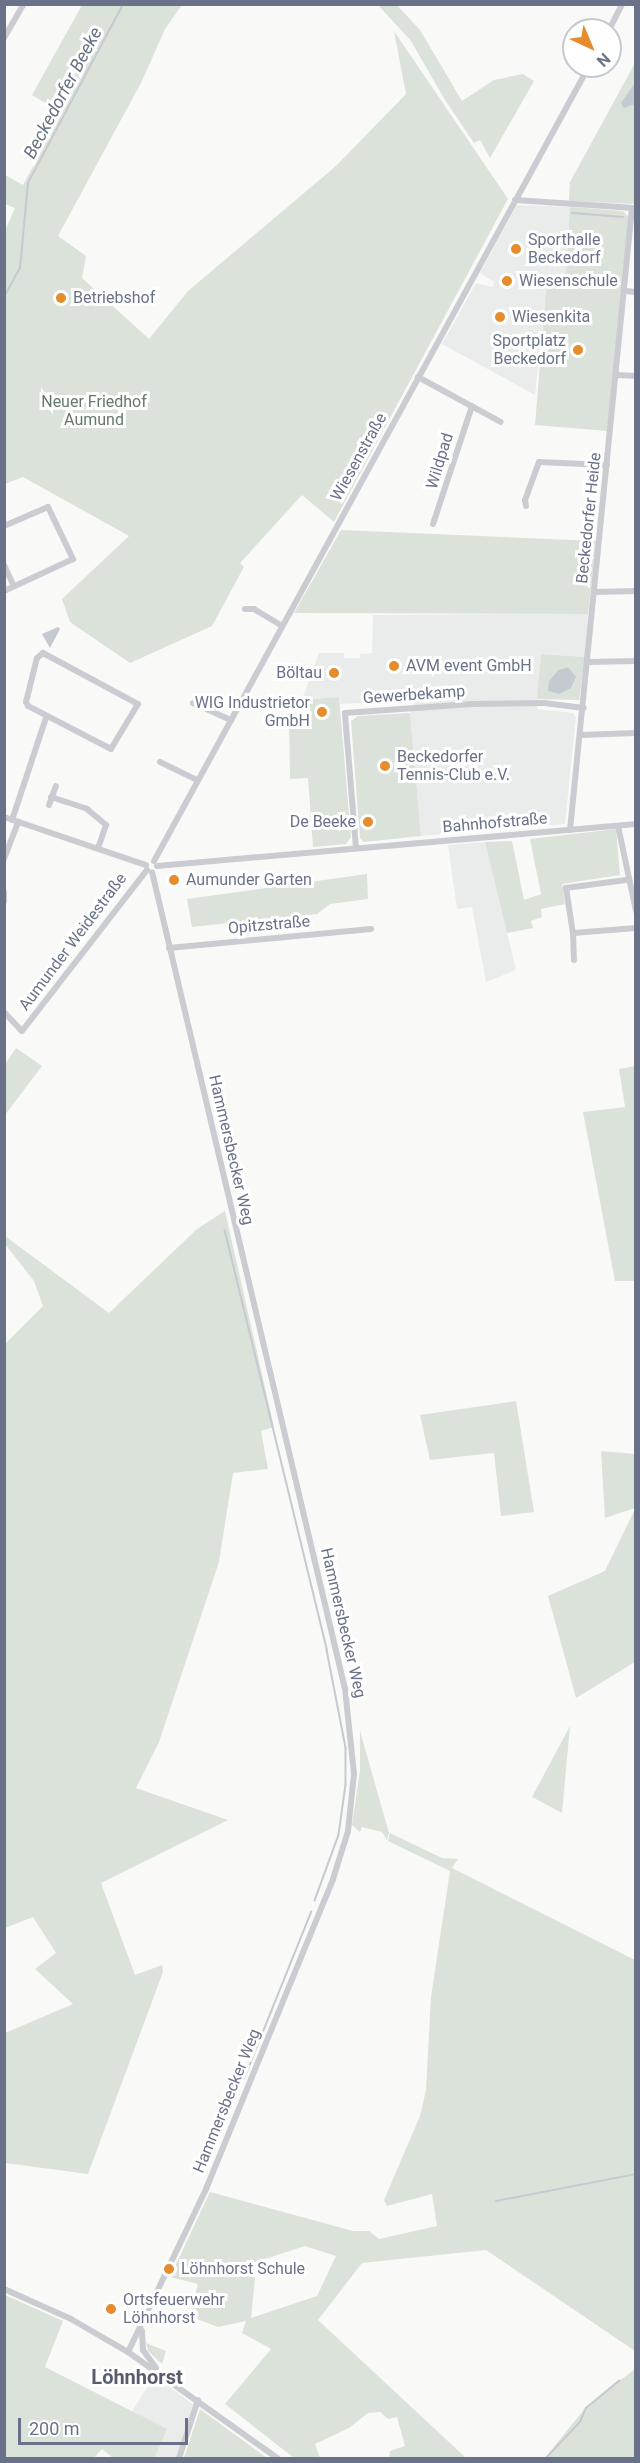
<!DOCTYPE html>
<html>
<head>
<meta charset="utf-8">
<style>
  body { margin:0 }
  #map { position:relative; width:640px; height:2463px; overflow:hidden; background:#f9faf8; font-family:Roboto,sans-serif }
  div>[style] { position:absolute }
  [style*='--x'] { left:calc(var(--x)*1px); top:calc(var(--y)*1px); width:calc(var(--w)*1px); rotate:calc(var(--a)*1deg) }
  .built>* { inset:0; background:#eaebeb }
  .green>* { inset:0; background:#dae2d9 }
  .water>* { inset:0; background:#c5cad1 }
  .stream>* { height:1.5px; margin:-0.75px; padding:0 0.75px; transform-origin:0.75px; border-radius:0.75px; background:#c5cad1 }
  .minor>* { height:6px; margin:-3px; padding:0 3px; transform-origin:3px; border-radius:3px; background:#cbccd1 }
  .dots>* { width:16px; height:16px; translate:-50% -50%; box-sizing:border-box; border:3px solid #fff; border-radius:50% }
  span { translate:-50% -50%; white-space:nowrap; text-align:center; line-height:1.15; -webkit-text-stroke:6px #fff; paint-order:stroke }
  .poi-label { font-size:16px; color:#697289 }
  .left { translate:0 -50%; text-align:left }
  .right { translate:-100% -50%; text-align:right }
  .park-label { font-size:16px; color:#647a66 }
  .street-label { font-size:16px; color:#697289 }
  .water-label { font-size:18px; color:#657383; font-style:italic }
  .quarter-label { font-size:20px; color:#575d6e; font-weight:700 }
  .frame { position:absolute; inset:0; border:6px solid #697289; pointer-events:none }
  .north { position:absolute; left:562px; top:18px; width:60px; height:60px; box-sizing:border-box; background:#fff; border:2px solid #c3c7d0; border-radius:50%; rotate:136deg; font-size:16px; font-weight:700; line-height:24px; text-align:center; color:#697289 }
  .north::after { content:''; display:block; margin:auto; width:21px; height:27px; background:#e58c2d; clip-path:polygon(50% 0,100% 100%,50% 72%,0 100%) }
  .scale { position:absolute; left:18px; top:2418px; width:170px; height:27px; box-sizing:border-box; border:3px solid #697289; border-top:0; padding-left:8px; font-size:18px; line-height:21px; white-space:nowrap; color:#697289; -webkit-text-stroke:4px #fff; paint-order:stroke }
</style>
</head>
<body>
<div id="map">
  <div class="built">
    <i style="clip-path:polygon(517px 205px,570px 207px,565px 290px,546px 289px,535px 395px,442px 344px,476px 283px,493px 287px,494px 282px,480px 273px)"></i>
    <i style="clip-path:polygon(588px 614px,585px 657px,541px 654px,537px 709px,573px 713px,576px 717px,565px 824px,421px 836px,410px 713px,415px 701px,340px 704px,339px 697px,302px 700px,319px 653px,344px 653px,344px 658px,360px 658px,360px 654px,372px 653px,373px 615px)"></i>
    <i style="clip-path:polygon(485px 842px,516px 970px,486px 982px,472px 907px,457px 909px,448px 845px)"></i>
    <i style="clip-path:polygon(154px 2376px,193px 2404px,176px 2458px,154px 2458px,160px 2441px,132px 2411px)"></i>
  </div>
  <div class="green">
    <i style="clip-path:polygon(82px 5px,182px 5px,165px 29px,142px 81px,58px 236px,86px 256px,82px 278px,149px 339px,188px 291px,336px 166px,406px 94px,394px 31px,508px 199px,334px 522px,302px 495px,240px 563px,244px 567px,212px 626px,130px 663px,70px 622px,62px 599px,129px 536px,23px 477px,5px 484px,4px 233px,15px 208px,5px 204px,5px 175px,23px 185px,62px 113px,32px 95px)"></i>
    <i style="clip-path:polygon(378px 5px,397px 5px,420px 30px,462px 101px,494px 80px,523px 74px,534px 81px,490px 158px,480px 140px,474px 143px,445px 100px,411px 41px)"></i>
    <i style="clip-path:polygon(635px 63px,635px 204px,569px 201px,570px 182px)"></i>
    <i style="clip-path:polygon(570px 207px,623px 211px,630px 219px,607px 431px,535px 425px,546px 289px,565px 289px)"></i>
    <i style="clip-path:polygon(341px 530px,596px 541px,588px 614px,294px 613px)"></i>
    <i style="clip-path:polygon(evenodd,541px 654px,585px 657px,579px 700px,537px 699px,541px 654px,568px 667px,566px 690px,549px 691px,549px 681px,558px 670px,568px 667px)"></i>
    <i style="clip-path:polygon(339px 697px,351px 837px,346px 844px,313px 847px,308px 778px,290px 779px,289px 716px,301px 715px,302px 700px)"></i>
    <i style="clip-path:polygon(410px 713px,421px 836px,364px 842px,360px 838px,351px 721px,358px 716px)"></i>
    <i style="clip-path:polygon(616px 829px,620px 875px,562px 884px,565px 904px,541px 909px,542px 917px,531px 921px,533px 928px,507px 933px,485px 842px,512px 841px,524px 900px,541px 894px,530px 839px)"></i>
    <i style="clip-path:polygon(367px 874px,368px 899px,330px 904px,317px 914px,192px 927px,187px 899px)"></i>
    <i style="clip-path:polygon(16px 1048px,42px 1066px,5px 1115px,5px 1064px)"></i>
    <i style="clip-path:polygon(635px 1066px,635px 1281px,615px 1281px,583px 1112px,625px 1107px,619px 1069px)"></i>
    <i style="clip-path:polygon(225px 1211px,274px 1427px,261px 1431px,268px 1469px,233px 1473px,219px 1562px,159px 1742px,136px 1788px,228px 1820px,101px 1883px,135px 1975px,162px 1965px,163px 1972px,88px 2174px,5px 2163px,5px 2033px,73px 2004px,35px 1969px,56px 1953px,33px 1917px,5px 1928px,5px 1344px,43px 1306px,34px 1281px,5px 1244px,5px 1236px,109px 1313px,197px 1229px)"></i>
    <i style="clip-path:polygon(516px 1401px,534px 1512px,501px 1516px,494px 1453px,430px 1460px,420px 1415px)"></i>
    <i style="clip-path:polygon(601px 1451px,635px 1454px,635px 1508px,605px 1518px)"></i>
    <i style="clip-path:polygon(635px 1509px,635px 1662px,576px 1698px,548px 1596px,605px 1571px)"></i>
    <i style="clip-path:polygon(570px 1726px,562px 1813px,532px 1797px)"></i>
    <i style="clip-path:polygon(360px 1731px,389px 1833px,387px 1840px,382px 1832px,362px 1827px,360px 1832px,352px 1825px,360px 1770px)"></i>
    <i style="clip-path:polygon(evenodd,390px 1833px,442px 1858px,458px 1859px,452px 1868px,635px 1960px,635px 2351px,486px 2250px,362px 2263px,318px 2320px,465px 2457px,389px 2458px,390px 2451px,405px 2446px,397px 2417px,388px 2419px,380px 2412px,368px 2413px,349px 2428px,315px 2444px,320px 2458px,294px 2458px,225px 2404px,271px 2349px,242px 2333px,246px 2321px,218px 2327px,189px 2316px,198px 2284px,170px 2277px,210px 2192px,353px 2231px,369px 2231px,379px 2239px,437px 2226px,432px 2194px,387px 2206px,384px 2200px,420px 2116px,426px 2090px,431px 1997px,450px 1871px,388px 1841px,390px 1833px,305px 2246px,336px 2256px,317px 2296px,251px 2318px,255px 2278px,237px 2268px,305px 2246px)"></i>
    <i style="clip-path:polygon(5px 2295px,63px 2321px,45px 2367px,167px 2429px,154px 2458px,113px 2458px,102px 2449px,94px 2458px,5px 2458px)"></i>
    <i style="clip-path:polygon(146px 2343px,166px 2351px,162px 2364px,148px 2351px)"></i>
    <i style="clip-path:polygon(635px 2369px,635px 2458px,545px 2458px,586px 2407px)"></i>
    <i style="clip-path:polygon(200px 2409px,267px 2458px,184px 2458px)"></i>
  </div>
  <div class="water">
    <i style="clip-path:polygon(635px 83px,635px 104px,624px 108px,621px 103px)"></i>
    <i style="clip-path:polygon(58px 627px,60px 629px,50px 648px,42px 634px)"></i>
    <i style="clip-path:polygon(568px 667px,576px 677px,571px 688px,559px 694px,548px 691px,549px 681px,558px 670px)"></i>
  </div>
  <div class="stream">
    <i style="--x:572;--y:213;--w:51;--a:4.5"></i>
    <i style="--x:4;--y:297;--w:33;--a:-61"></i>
    <i style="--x:20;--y:268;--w:85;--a:-84.6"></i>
    <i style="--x:28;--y:183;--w:203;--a:-62"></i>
    <i style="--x:225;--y:1230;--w:432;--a:76.3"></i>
    <i style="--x:327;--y:1650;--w:100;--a:79"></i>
    <i style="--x:346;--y:1748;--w:37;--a:90"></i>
    <i style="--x:346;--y:1785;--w:50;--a:98"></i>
    <i style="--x:339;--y:1835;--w:70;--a:110"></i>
    <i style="--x:244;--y:2079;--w:180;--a:-68.1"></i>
    <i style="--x:496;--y:2201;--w:143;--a:-10.9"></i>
    <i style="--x:546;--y:2458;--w:50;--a:-46.6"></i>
    <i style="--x:580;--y:2422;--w:15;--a:-67"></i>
    <i style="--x:586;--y:2408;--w:43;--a:-39.3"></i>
  </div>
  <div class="minor">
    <i style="--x:609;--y:30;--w:29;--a:-63"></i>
    <i style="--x:4;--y:38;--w:39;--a:-60"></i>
    <i style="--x:515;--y:200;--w:119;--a:3.8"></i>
    <i style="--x:626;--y:291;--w:10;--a:6"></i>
    <i style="--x:617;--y:375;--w:19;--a:3"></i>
    <i style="--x:418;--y:377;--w:94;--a:28.5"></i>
    <i style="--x:526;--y:506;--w:6;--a:-99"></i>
    <i style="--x:525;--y:500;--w:40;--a:-69.8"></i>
    <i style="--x:539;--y:462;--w:68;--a:2.5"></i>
    <i style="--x:433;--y:524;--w:124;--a:-71.7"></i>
    <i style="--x:4;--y:526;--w:48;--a:-23.4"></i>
    <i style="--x:48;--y:507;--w:58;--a:64.3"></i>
    <i style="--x:73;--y:559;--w:76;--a:155.1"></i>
    <i style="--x:4;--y:565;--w:23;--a:65"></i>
    <i style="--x:595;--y:592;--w:41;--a:-1.4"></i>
    <i style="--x:245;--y:609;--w:9;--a:0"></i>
    <i style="--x:254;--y:609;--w:33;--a:31"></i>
    <i style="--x:43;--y:653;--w:108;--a:28.2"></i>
    <i style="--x:138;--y:704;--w:52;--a:121"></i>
    <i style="--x:111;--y:749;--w:93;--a:-152.6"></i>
    <i style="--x:28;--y:706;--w:4;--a:-117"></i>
    <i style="--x:26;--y:702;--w:45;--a:-76"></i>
    <i style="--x:37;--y:658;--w:8;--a:-40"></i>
    <i style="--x:588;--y:662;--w:48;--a:-1.2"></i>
    <i style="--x:193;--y:703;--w:42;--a:24.1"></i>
    <i style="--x:580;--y:735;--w:56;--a:-2"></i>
    <i style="--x:160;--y:762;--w:41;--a:25.9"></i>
    <i style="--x:51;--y:797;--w:38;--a:18"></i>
    <i style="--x:87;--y:809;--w:25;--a:40"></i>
    <i style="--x:106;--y:825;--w:24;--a:109"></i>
    <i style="--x:49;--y:805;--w:20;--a:-70"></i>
    <i style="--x:4;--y:817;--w:150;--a:18.7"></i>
    <i style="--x:12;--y:820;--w:108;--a:-71.6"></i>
    <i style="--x:618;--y:826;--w:87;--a:78"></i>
    <i style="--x:570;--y:830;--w:625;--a:-84.31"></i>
    <i style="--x:356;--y:848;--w:135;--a:-94.7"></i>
    <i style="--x:345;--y:713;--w:127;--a:-4.1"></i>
    <i style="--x:472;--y:704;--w:72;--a:-0.8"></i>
    <i style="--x:544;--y:703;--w:40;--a:7.1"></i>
    <i style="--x:4;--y:859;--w:40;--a:-69"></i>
    <i style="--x:154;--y:861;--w:906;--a:-61.31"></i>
    <i style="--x:157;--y:866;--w:481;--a:-5"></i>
    <i style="--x:626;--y:880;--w:61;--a:172.4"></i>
    <i style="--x:566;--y:888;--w:46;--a:81.2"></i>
    <i style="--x:573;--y:933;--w:63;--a:-4.5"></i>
    <i style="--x:4;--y:892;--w:9;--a:90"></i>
    <i style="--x:573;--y:933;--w:27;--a:88"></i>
    <i style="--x:169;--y:948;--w:203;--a:-5.4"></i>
    <i style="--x:4;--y:1012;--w:26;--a:47"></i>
    <i style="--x:22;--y:1031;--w:204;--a:-52.2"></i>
    <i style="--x:4;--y:2289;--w:73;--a:24.1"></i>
    <i style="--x:71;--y:2319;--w:66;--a:30.1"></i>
    <i style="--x:128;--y:2352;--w:183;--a:35.4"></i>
    <i style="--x:142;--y:2331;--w:19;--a:87"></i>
    <i style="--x:143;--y:2350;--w:22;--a:54"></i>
    <i style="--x:128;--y:2352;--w:181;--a:-64.4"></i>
    <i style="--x:206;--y:2189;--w:335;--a:-67.7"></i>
    <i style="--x:333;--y:1879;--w:50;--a:-72.6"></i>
    <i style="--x:348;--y:1831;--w:57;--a:-84"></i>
    <i style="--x:354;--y:1774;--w:85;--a:-96"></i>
    <i style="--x:345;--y:1689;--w:839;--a:-103.29"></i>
    <i style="--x:179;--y:2458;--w:61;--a:-71.9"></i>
  </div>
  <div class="dots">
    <i style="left:516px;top:249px;background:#e58c2d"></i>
    <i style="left:507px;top:281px;background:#e58c2d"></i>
    <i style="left:61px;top:298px;background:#e58c2d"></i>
    <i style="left:500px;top:317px;background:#e58c2d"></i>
    <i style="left:578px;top:350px;background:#e58c2d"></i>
    <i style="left:394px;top:666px;background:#e58c2d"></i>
    <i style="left:334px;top:673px;background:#e58c2d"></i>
    <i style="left:322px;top:712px;background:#e58c2d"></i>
    <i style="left:385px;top:766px;background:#e58c2d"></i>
    <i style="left:368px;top:822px;background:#e58c2d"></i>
    <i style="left:174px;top:880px;background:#e58c2d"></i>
    <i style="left:169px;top:2269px;background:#e58c2d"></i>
    <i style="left:111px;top:2309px;background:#e58c2d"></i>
  </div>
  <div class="poi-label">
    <span class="left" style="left:528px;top:249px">Sporthalle<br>Beckedorf</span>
    <span class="left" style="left:519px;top:281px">Wiesenschule</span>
    <span class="left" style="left:73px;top:298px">Betriebshof</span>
    <span class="left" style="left:512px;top:317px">Wiesenkita</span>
    <span class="right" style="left:566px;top:350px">Sportplatz<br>Beckedorf</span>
    <span class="left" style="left:406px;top:666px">AVM event GmbH</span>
    <span class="right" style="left:322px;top:673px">Böltau</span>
    <span class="right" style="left:310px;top:712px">WIG Industrietor<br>GmbH</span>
    <span class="left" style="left:397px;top:766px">Beckedorfer<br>Tennis-Club e.V.</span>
    <span class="right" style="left:356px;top:822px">De Beeke</span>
    <span class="left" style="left:186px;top:880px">Aumunder Garten</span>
    <span class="left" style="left:181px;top:2269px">Löhnhorst Schule</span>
    <span class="left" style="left:123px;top:2309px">Ortsfeuerwehr<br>Löhnhorst</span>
  </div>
  <div class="park-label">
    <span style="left:94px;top:411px">Neuer Friedhof<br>Aumund</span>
  </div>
  <div class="street-label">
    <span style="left:359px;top:457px;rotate:-61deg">Wiesenstraße</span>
    <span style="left:440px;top:461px;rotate:-73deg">Wildpad</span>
    <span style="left:589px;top:518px;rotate:-84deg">Beckedorfer Heide</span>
    <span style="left:414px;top:695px;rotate:-4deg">Gewerbekamp</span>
    <span style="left:495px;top:823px;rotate:-5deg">Bahnhofstraße</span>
    <span style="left:269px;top:925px;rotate:-5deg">Opitzstraße</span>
    <span style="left:73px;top:942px;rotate:-53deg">Aumunder Weidestraße</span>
    <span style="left:231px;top:1150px;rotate:77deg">Hammersbecker Weg</span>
    <span style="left:343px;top:1623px;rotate:77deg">Hammersbecker Weg</span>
    <span style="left:227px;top:2101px;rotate:-68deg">Hammersbecker Weg</span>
  </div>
  <div class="water-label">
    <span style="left:63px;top:93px;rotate:-62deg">Beckedorfer Beeke</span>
  </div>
  <div class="quarter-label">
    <span style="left:137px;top:2377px">Löhnhorst</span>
  </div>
  <div class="frame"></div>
  <div class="north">N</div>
  <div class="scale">200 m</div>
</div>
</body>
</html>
